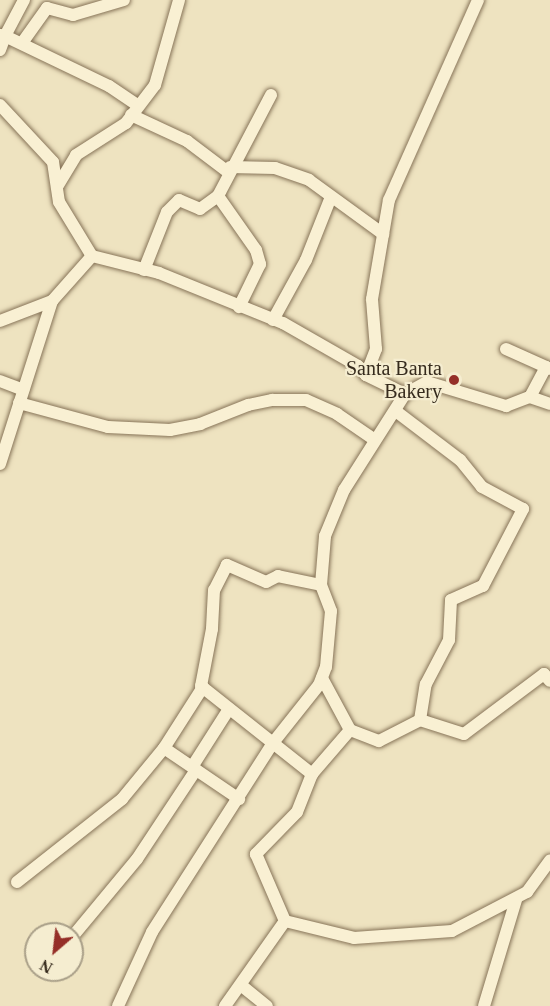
<!DOCTYPE html>
<html>
<head>
<meta charset="utf-8">
<style>
  body { margin:0 }
  #map { position:relative; width:550px; height:1006px; overflow:hidden; background:#eee3c0; font-family:"Times New Roman",serif }
  div>[style] { position:absolute }
  [style*='--x'] { left:calc(var(--x)*1px); top:calc(var(--y)*1px); width:calc(var(--w)*1px); rotate:calc(var(--a)*1deg) }
  .roads { filter:drop-shadow(0 0 2px #877458) drop-shadow(0 0 2px #877458) }
  .minor>* { height:12px; margin:-6px; padding:0 6px; transform-origin:6px; border-radius:6px; background:#f9f0d3 }
  .dots>* { width:16px; height:16px; translate:-50% -50%; box-sizing:border-box; border:3px solid #f5edd0; border-radius:50% }
  span { translate:-50% -50%; white-space:nowrap; text-align:center; line-height:1.15; -webkit-text-stroke:4.5px #f5edd0; paint-order:stroke }
  .poi-label { font-size:20px; color:#362b1d }
  .right { translate:-100% -50%; text-align:right }
  .north { position:absolute; left:24px; top:922px; width:60px; height:60px; box-sizing:border-box; background:#f5edd0; border:2px solid #a99f88; border-radius:50%; rotate:208deg; font-size:16px; font-weight:700; line-height:24px; text-align:center; color:#362b1d }
  .north::after { content:''; display:block; margin:auto; width:21px; height:27px; background:#952f28; clip-path:polygon(50% 0,100% 100%,50% 72%,0 100%) }
</style>
</head>
<body>
<div id="map">
  <div class="roads">
    <div class="minor">
      <i style="--x:0;--y:35;--w:5;--a:11"></i>
      <i style="--x:5;--y:36;--w:41;--a:-62.2"></i>
      <i style="--x:22;--y:43;--w:43;--a:-54.5"></i>
      <i style="--x:47;--y:8;--w:27;--a:15"></i>
      <i style="--x:73;--y:15;--w:53;--a:-16.4"></i>
      <i style="--x:0;--y:50;--w:15;--a:-70"></i>
      <i style="--x:5;--y:36;--w:115;--a:25.7"></i>
      <i style="--x:109;--y:86;--w:34;--a:34"></i>
      <i style="--x:0;--y:105;--w:78;--a:47.1"></i>
      <i style="--x:53;--y:162;--w:40;--a:81.5"></i>
      <i style="--x:59;--y:202;--w:63;--a:58.6"></i>
      <i style="--x:92;--y:256;--w:60;--a:131.6"></i>
      <i style="--x:52;--y:301;--w:171;--a:107.7"></i>
      <i style="--x:131;--y:115;--w:62;--a:24.9"></i>
      <i style="--x:187;--y:141;--w:51;--a:37.1"></i>
      <i style="--x:230;--y:167;--w:45;--a:1.3"></i>
      <i style="--x:275;--y:168;--w:36;--a:19"></i>
      <i style="--x:309;--y:180;--w:92;--a:36.1"></i>
      <i style="--x:57;--y:187;--w:37;--a:-59"></i>
      <i style="--x:76;--y:155;--w:59;--a:-32.6"></i>
      <i style="--x:126;--y:123;--w:48;--a:-52.7"></i>
      <i style="--x:155;--y:85;--w:88;--a:-74.2"></i>
      <i style="--x:218;--y:196;--w:66;--a:54.9"></i>
      <i style="--x:256;--y:250;--w:15;--a:74"></i>
      <i style="--x:260;--y:264;--w:48;--a:116"></i>
      <i style="--x:92;--y:256;--w:69;--a:14.2"></i>
      <i style="--x:159;--y:273;--w:134;--a:22"></i>
      <i style="--x:283;--y:323;--w:86;--a:29.8"></i>
      <i style="--x:358;--y:366;--w:12;--a:48"></i>
      <i style="--x:366;--y:375;--w:43;--a:26"></i>
      <i style="--x:144;--y:270;--w:62;--a:-68.4"></i>
      <i style="--x:167;--y:212;--w:17;--a:-45"></i>
      <i style="--x:179;--y:200;--w:23;--a:23"></i>
      <i style="--x:200;--y:209;--w:22;--a:-36"></i>
      <i style="--x:218;--y:196;--w:114;--a:-62.3"></i>
      <i style="--x:273;--y:320;--w:68;--a:-61.2"></i>
      <i style="--x:306;--y:260;--w:68;--a:-68.4"></i>
      <i style="--x:0;--y:321;--w:56;--a:-21"></i>
      <i style="--x:506;--y:349;--w:44;--a:24.2"></i>
      <i style="--x:366;--y:375;--w:28;--a:-69"></i>
      <i style="--x:376;--y:349;--w:50;--a:-94.6"></i>
      <i style="--x:372;--y:299;--w:100;--a:-80.3"></i>
      <i style="--x:389;--y:200;--w:219;--a:-66"></i>
      <i style="--x:0;--y:381;--w:25;--a:21"></i>
      <i style="--x:530;--y:397;--w:34;--a:-62"></i>
      <i style="--x:546;--y:367;--w:4;--a:27"></i>
      <i style="--x:19;--y:403;--w:92;--a:15.1"></i>
      <i style="--x:108;--y:427;--w:62;--a:2.8"></i>
      <i style="--x:170;--y:430;--w:31;--a:-11"></i>
      <i style="--x:200;--y:424;--w:52;--a:-21.6"></i>
      <i style="--x:248;--y:405;--w:25;--a:-12"></i>
      <i style="--x:272;--y:400;--w:34;--a:0"></i>
      <i style="--x:306;--y:400;--w:34;--a:24"></i>
      <i style="--x:337;--y:414;--w:46;--a:34.4"></i>
      <i style="--x:321;--y:585;--w:44;--a:-168.2"></i>
      <i style="--x:278;--y:576;--w:13;--a:153"></i>
      <i style="--x:266;--y:582;--w:43;--a:-156.4"></i>
      <i style="--x:227;--y:565;--w:28;--a:117"></i>
      <i style="--x:214;--y:590;--w:39;--a:93"></i>
      <i style="--x:212;--y:629;--w:58;--a:100.9"></i>
      <i style="--x:201;--y:686;--w:142;--a:38.4"></i>
      <i style="--x:312;--y:774;--w:58;--a:-49.2"></i>
      <i style="--x:350;--y:730;--w:31;--a:21"></i>
      <i style="--x:379;--y:741;--w:46;--a:-27.1"></i>
      <i style="--x:420;--y:720;--w:36;--a:-81"></i>
      <i style="--x:426;--y:684;--w:50;--a:-62.4"></i>
      <i style="--x:449;--y:640;--w:40;--a:-87.1"></i>
      <i style="--x:451;--y:600;--w:35;--a:-24"></i>
      <i style="--x:483;--y:586;--w:87;--a:-62.5"></i>
      <i style="--x:523;--y:509;--w:47;--a:-151.8"></i>
      <i style="--x:482;--y:487;--w:35;--a:-129"></i>
      <i style="--x:460;--y:460;--w:79;--a:-142.7"></i>
      <i style="--x:322;--y:678;--w:59;--a:61.7"></i>
      <i style="--x:203;--y:687;--w:72;--a:122.6"></i>
      <i style="--x:164;--y:748;--w:91;--a:34.2"></i>
      <i style="--x:420;--y:720;--w:46;--a:17.7"></i>
      <i style="--x:464;--y:734;--w:100;--a:-36.9"></i>
      <i style="--x:544;--y:674;--w:9;--a:49"></i>
      <i style="--x:192;--y:767;--w:69;--a:-57.5"></i>
      <i style="--x:312;--y:774;--w:41;--a:111.5"></i>
      <i style="--x:297;--y:812;--w:59;--a:134.3"></i>
      <i style="--x:256;--y:854;--w:73;--a:66.6"></i>
      <i style="--x:285;--y:921;--w:71;--a:13.8"></i>
      <i style="--x:354;--y:938;--w:98;--a:-4.1"></i>
      <i style="--x:452;--y:931;--w:85;--a:-27.5"></i>
      <i style="--x:527;--y:892;--w:39;--a:-54"></i>
      <i style="--x:17;--y:882;--w:134;--a:-38.3"></i>
      <i style="--x:122;--y:799;--w:66;--a:-50.5"></i>
      <i style="--x:73;--y:936;--w:100;--a:-50.3"></i>
      <i style="--x:137;--y:859;--w:107;--a:-56.5"></i>
      <i style="--x:242;--y:986;--w:32;--a:39"></i>
      <i style="--x:118;--y:1006;--w:81;--a:-65.3"></i>
      <i style="--x:152;--y:932;--w:223;--a:-57.4"></i>
      <i style="--x:272;--y:744;--w:75;--a:-51.5"></i>
      <i style="--x:319;--y:685;--w:19;--a:-69"></i>
      <i style="--x:326;--y:667;--w:56;--a:-84.9"></i>
      <i style="--x:331;--y:611;--w:28;--a:-111"></i>
      <i style="--x:321;--y:585;--w:49;--a:-85.3"></i>
      <i style="--x:325;--y:536;--w:50;--a:-67.6"></i>
      <i style="--x:344;--y:490;--w:114;--a:-57.6"></i>
      <i style="--x:405;--y:394;--w:25;--a:-29"></i>
      <i style="--x:427;--y:382;--w:83;--a:16.9"></i>
      <i style="--x:506;--y:406;--w:26;--a:-21"></i>
      <i style="--x:530;--y:397;--w:21;--a:19"></i>
      <i style="--x:225;--y:1006;--w:104;--a:-54.8"></i>
      <i style="--x:484;--y:1006;--w:111;--a:-73.2"></i>
    </div>
  </div>
  <div class="dots">
    <i style="left:454px;top:380px;background:#952f28"></i>
  </div>
  <div class="poi-label">
    <span class="right" style="left:442px;top:380px">Santa Banta<br>Bakery</span>
  </div>
  <div class="north">N</div>
</div>
</body>
</html>
